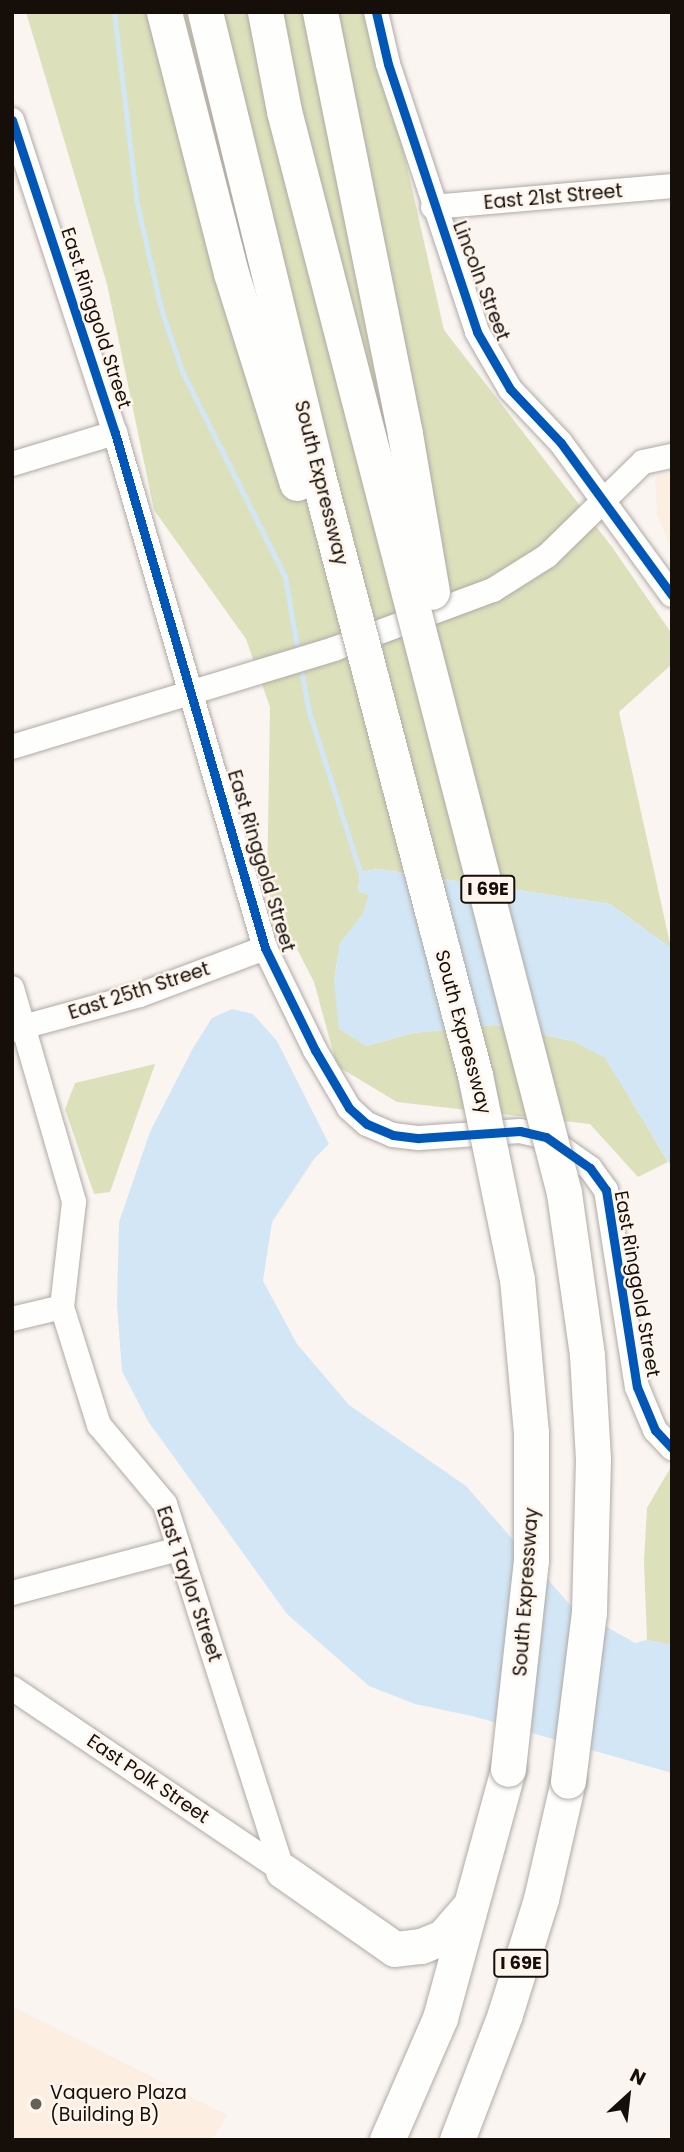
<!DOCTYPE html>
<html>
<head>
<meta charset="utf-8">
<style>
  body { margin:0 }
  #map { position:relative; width:684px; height:2152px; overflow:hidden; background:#faf5f1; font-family:Poppins,sans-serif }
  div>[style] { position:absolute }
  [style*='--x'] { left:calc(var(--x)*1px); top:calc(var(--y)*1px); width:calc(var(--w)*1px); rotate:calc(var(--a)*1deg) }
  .built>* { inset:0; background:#fceee1 }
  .green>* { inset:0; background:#dce0bb }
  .water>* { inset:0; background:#d2e6f6 }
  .stream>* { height:5px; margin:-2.5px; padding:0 2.5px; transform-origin:2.5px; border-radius:2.5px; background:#d2e6f6 }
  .roads { filter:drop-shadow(0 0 2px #b0aaa5) drop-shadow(0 0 2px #b0aaa5) }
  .minor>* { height:24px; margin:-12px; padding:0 12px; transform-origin:12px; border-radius:12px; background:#fefefd }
  .highway>* { height:35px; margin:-17.5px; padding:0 17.5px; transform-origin:17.5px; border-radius:17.5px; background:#fefefd }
  .bridges { filter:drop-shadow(0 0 2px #b0aaa5) drop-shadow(0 0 2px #b0aaa5) }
  .highway-bridge>* { height:35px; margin:-17.5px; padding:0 17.5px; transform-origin:17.5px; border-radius:17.5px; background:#fefefd }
  .cycleway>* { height:9px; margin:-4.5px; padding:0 4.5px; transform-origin:4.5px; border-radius:4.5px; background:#0057b8 }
  .dots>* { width:19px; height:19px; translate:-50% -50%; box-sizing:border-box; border:4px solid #fef5ed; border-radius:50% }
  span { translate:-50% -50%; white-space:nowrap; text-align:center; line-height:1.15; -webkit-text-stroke:5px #fef5ed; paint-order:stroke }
  .shield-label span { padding:2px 5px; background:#fef5ed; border:2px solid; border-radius:5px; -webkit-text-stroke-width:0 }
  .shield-label { font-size:18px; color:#160f09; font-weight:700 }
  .street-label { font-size:19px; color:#160f09 }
  .poi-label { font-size:19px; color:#160f09 }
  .left { translate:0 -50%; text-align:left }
  .frame { position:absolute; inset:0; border:14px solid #160f09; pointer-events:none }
  .north { position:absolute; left:593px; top:2061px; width:70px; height:70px; -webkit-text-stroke:5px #fef5ed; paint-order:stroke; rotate:27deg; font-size:19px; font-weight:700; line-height:28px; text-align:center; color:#160f09 }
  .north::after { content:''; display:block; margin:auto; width:24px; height:32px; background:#160f09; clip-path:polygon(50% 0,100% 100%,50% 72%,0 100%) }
</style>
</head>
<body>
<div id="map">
  <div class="built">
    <i style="clip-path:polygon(672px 473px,672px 550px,657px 515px,655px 478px)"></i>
    <i style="clip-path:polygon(12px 2006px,227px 2115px,212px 2140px,12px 2140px)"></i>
  </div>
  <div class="green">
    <i style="clip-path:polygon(26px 12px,372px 12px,444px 330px,612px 547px,672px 634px,672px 664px,619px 712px,671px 948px,610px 904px,378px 869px,360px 872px,358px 891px,369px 895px,363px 914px,340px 944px,334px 981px,366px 1046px,413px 1033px,496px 1025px,573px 1041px,606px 1058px,668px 1162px,638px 1177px,590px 1124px,397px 1102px,337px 1066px,314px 982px,267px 891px,270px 707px,246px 639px,154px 510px,107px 284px)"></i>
    <i style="clip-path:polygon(155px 1064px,110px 1192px,94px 1194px,65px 1109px,75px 1083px)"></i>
    <i style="clip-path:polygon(672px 1465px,672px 1645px,647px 1640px,644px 1561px,647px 1508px)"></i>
  </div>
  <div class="water">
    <i style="clip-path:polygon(378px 869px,610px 904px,672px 948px,672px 1168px,605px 1058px,573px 1041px,496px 1025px,413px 1033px,366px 1046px,339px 1029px,334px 981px,340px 943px,363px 914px,369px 895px,358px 891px,360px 872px)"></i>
    <i style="clip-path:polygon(232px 1009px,253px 1014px,277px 1041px,329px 1144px,314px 1159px,272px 1222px,263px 1281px,297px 1344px,349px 1405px,466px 1486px,572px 1607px,635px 1643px,647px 1640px,672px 1645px,672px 1773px,472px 1716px,415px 1704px,369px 1686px,287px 1614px,148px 1421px,122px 1371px,117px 1306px,119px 1222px,150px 1132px,193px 1048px,212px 1018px)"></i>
  </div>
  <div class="stream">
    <i style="--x:114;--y:12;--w:193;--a:83.2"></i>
    <i style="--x:137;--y:204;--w:108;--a:77.1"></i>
    <i style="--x:161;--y:309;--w:65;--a:71.3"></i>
    <i style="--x:182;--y:371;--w:230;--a:63.4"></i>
    <i style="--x:285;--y:577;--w:76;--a:80.2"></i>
    <i style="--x:300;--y:665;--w:48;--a:79.2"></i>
    <i style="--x:309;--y:712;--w:168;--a:72.3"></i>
  </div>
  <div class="roads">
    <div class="minor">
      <i style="--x:376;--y:12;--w:53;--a:77"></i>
      <i style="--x:388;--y:64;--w:282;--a:71.6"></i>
      <i style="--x:477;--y:332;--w:66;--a:59.9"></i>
      <i style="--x:510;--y:389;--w:74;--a:46.6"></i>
      <i style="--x:561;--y:443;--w:188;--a:53.9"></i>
      <i style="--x:12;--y:120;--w:330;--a:71.8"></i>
      <i style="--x:115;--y:433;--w:536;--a:73.76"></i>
      <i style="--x:265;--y:948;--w:114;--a:63.9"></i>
      <i style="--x:315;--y:1050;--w:67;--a:59.6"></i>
      <i style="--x:349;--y:1108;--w:24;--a:42"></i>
      <i style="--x:367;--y:1124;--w:28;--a:23"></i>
      <i style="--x:393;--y:1135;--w:26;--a:7"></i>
      <i style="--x:419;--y:1138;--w:101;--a:-4"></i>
      <i style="--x:520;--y:1131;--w:27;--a:13"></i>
      <i style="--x:546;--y:1137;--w:54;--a:35.2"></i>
      <i style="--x:590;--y:1168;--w:27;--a:54"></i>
      <i style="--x:606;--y:1190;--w:199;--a:81.1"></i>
      <i style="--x:637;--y:1387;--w:47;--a:67.3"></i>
      <i style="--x:655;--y:1430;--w:25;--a:47"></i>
      <i style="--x:433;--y:207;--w:240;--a:-5"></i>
      <i style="--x:12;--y:464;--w:108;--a:-16.8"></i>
      <i style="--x:12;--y:747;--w:337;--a:-16.9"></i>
      <i style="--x:334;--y:649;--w:170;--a:-20.4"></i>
      <i style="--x:493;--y:590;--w:64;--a:-32.2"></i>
      <i style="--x:547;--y:556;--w:134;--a:-44.4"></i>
      <i style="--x:643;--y:462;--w:30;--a:-12"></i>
      <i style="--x:12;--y:988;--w:223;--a:73.8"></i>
      <i style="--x:74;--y:1202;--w:106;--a:96.5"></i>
      <i style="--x:62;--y:1307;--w:124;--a:72.6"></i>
      <i style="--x:99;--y:1425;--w:103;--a:50.1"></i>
      <i style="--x:165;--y:1504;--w:386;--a:72.2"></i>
      <i style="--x:12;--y:1030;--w:133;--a:-15.3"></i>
      <i style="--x:140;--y:995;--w:134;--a:-20.6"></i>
      <i style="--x:12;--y:1319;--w:51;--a:-13.5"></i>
      <i style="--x:12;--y:1593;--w:173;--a:-14.8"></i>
      <i style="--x:12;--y:1688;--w:327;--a:34"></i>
    </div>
    <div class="highway">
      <i style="--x:283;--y:1871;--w:136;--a:34.9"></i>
      <i style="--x:395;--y:1949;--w:26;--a:-7"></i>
      <i style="--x:421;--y:1946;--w:24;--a:-22"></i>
      <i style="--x:443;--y:1937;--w:41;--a:-48.9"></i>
      <i style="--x:387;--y:2140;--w:133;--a:-66.5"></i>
      <i style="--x:440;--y:2018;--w:258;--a:-74.7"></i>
      <i style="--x:457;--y:2140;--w:135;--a:-69.1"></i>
      <i style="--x:505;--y:2014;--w:121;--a:-72.6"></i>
      <i style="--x:541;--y:1899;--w:121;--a:-77.1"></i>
    </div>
  </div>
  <div class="bridges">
    <div class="highway-bridge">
      <i style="--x:164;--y:12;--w:269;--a:75.6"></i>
      <i style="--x:231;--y:273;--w:220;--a:72.6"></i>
      <i style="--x:205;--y:12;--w:469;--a:76.3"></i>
      <i style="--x:316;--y:468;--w:627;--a:75.32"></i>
      <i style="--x:475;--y:1075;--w:208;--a:78.4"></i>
      <i style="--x:517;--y:1279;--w:154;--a:84.8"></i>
      <i style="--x:531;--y:1432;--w:128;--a:90"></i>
      <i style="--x:531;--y:1560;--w:210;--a:96.3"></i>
      <i style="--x:265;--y:12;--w:101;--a:79.1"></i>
      <i style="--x:284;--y:111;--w:1118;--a:75.49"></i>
      <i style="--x:564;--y:1193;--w:164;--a:81.9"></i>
      <i style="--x:587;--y:1355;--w:104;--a:86.7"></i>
      <i style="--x:593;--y:1459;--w:153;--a:91.5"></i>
      <i style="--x:589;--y:1612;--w:170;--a:97.1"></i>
      <i style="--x:320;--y:12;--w:430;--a:78.6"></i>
      <i style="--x:405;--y:434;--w:160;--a:80.3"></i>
    </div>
  </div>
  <div class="cycleway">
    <i style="--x:376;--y:12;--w:53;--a:77"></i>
    <i style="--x:388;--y:64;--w:282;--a:71.6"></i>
    <i style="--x:477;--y:332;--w:66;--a:59.9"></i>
    <i style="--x:510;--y:389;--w:74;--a:46.6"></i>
    <i style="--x:561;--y:443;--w:188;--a:53.9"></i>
    <i style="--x:12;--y:120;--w:330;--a:71.8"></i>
    <i style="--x:115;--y:433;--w:536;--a:73.76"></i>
    <i style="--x:265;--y:948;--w:114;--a:63.9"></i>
    <i style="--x:315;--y:1050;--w:67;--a:59.6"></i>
    <i style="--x:349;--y:1108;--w:24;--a:42"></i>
    <i style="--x:367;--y:1124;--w:28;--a:23"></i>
    <i style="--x:393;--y:1135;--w:26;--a:7"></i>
    <i style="--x:419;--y:1138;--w:101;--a:-4"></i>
    <i style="--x:520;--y:1131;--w:27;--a:13"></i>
    <i style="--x:546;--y:1137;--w:54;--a:35.2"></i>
    <i style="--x:590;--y:1168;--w:27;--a:54"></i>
    <i style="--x:606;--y:1190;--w:199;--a:81.1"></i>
    <i style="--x:637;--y:1387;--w:47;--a:67.3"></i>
    <i style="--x:655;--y:1430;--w:25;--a:47"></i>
  </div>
  <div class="dots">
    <i style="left:36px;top:2104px;background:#66605a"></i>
  </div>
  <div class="shield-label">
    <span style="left:488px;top:889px">I 69E</span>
    <span style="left:521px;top:1963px">I 69E</span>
  </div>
  <div class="street-label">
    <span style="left:553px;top:197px;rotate:-5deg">East 21st Street</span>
    <span style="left:481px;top:281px;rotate:69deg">Lincoln Street</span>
    <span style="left:96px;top:318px;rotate:72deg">East Ringgold Street</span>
    <span style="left:321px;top:483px;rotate:76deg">South Expressway</span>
    <span style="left:261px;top:861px;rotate:73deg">East Ringgold Street</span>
    <span style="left:139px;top:991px;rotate:-18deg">East 25th Street</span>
    <span style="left:463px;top:1032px;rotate:75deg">South Expressway</span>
    <span style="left:637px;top:1284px;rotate:80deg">East Ringgold Street</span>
    <span style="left:189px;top:1584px;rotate:71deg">East Taylor Street</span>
    <span style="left:526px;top:1592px;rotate:-86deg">South Expressway</span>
    <span style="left:148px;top:1779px;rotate:34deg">East Polk Street</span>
  </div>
  <div class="poi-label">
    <span class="left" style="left:50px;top:2104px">Vaquero Plaza<br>(Building B)</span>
  </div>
  <div class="frame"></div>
  <div class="north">N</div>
</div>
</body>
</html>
